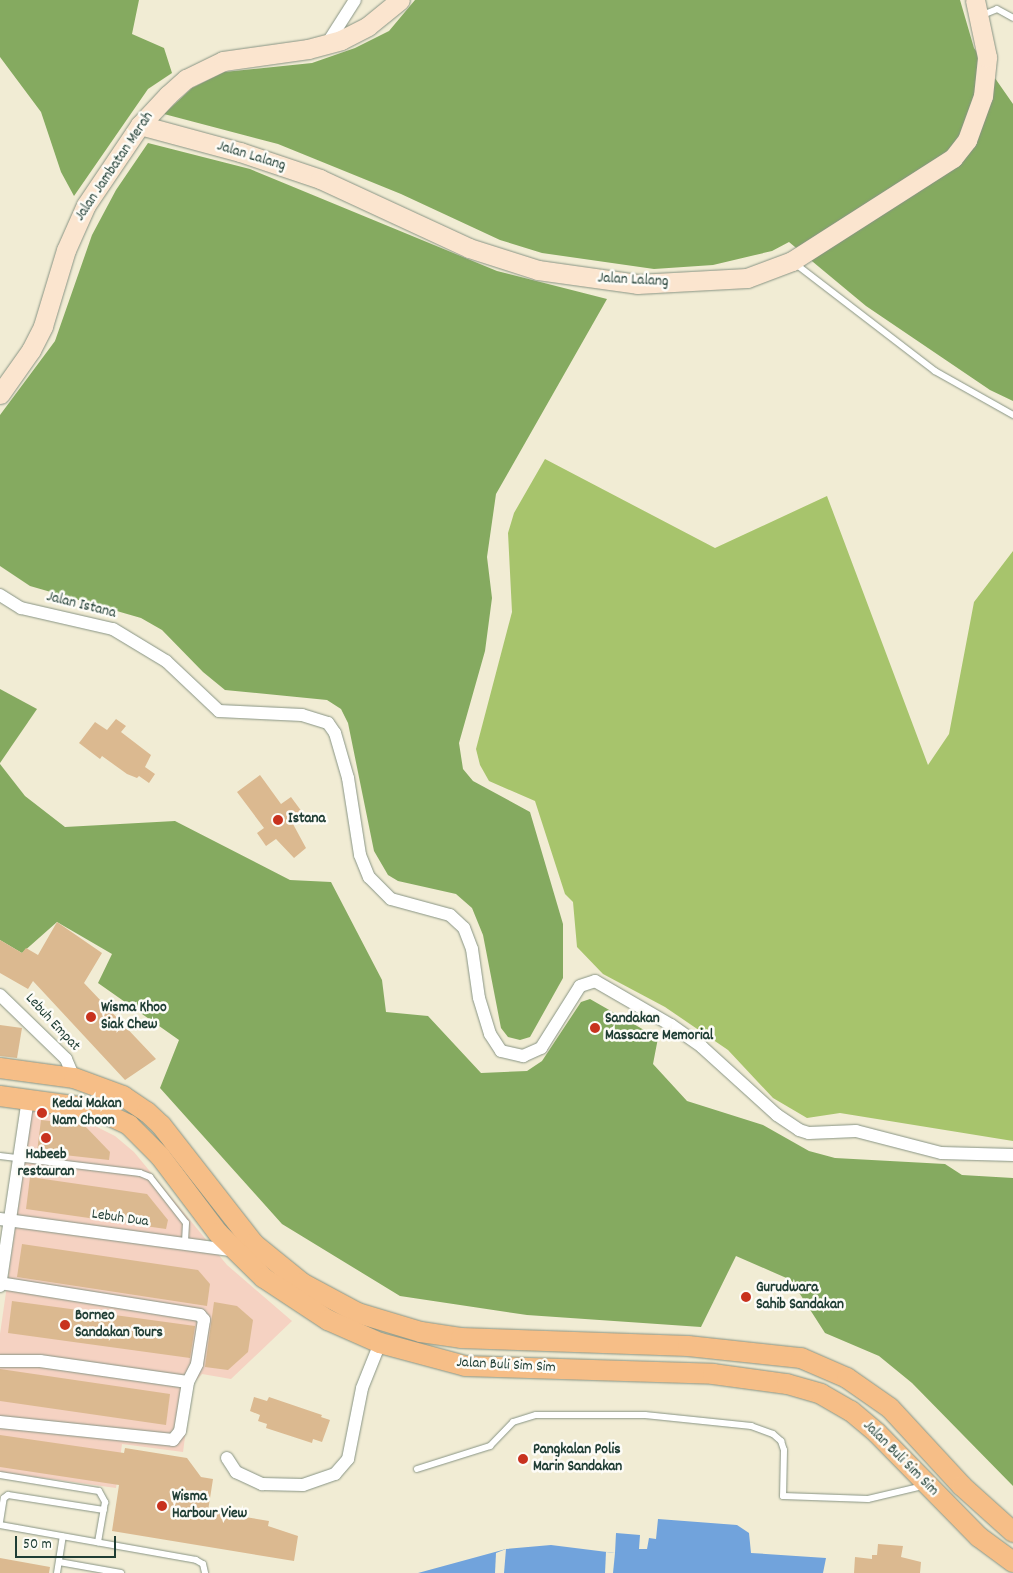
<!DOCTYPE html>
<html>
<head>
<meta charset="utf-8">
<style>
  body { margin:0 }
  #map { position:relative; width:1013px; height:1573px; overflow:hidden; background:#f1ecd4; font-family:Dekko,sans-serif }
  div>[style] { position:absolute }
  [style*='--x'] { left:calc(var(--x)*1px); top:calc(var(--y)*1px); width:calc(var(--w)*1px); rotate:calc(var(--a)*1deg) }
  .built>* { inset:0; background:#f5d2c2 }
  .green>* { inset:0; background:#a7c46c }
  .forest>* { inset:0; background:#85aa60 }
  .water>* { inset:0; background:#71a3dc }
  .pier>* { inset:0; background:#f1ecd4 }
  .building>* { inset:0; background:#dbb990 }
  .roads { filter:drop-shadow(0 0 1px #889484) drop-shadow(0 0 1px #889484) }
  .lane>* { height:6px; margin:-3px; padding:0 3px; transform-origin:3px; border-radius:3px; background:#fff }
  .street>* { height:12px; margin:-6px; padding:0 6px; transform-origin:6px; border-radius:6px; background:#fff }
  .secondary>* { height:19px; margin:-9.5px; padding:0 9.5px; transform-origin:9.5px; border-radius:9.5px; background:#fbe5cf }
  .primary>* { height:20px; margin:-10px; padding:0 10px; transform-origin:10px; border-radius:10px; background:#f6be87 }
  .dots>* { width:14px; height:14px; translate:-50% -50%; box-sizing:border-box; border:2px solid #fdfcf7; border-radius:50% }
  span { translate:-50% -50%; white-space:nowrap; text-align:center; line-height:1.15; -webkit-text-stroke:5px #fdfcf7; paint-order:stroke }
  .street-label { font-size:15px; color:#1f3d34 }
  .poi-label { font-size:15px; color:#1f3d34; font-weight:700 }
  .left { translate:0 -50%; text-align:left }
  .scale { position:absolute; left:15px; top:1536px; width:101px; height:22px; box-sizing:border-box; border:2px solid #1f3d34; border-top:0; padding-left:6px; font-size:15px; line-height:18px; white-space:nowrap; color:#1f3d34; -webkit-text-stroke:4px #fdfcf7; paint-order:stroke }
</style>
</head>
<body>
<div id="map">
  <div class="built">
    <i style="clip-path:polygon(32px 1111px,81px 1119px,115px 1136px,134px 1152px,227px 1265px,292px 1321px,231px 1379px,202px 1374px,192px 1385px,183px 1452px,122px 1444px,116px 1488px,0 1472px,0 1334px)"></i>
  </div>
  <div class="green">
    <i style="clip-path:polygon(545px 459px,715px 548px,827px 496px,928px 765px,949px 734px,974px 602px,1013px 551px,1013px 1141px,840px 1113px,807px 1118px,773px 1098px,728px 1050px,665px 1007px,603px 974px,577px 947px,573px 902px,565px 894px,535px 801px,489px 781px,480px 765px,476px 749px,512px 612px,508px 533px,514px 513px)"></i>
  </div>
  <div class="forest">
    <i style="clip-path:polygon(0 0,139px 0,132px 34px,164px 48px,172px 73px,148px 89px,74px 196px,61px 172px,41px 112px,0 57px)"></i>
    <i style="clip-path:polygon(415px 0,960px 0,974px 48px,1013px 104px,1013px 401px,990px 390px,866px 306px,789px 242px,772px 251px,713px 265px,654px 269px,542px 253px,500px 240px,401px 194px,278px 144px,164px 114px,192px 88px,224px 72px,312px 63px,355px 48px,389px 31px)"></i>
    <i style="clip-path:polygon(148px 143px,250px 169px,497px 271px,607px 299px,496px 494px,487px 557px,492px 598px,485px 651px,459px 743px,463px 769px,473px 781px,530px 812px,563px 924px,563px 978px,530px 1037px,520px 1040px,508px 1037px,501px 1028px,483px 935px,472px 908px,456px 894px,398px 881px,388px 875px,374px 851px,348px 723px,341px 709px,327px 700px,225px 690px,203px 672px,162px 630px,141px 618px,30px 586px,0 566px,0 415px,55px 341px,92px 235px,116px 190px)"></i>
    <i style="clip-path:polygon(0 689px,37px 709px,0 763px)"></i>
    <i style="clip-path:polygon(0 764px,25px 796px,65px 827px,175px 821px,290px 880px,331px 882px,382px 980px,386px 1012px,428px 1016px,481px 1073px,527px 1071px,542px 1061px,581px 1002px,590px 999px,658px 1038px,653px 1064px,687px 1101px,763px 1125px,809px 1151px,835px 1158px,945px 1164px,962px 1175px,1013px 1178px,1013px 1486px,912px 1383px,879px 1356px,825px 1333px,791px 1280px,736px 1256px,701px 1327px,527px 1315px,400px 1296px,282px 1224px,160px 1088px,179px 1040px,98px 983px,112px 954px,57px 922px,22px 953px,0 940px)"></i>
  </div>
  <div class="water">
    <i style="clip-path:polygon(658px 1519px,737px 1525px,749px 1533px,751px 1553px,826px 1558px,823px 1573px,418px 1573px,506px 1549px,551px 1545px,615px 1553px,616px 1533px,640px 1535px,639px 1549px,647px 1549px,649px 1538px,656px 1539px)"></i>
  </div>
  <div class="pier">
    <i style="clip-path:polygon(506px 1549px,504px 1573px,495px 1573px,496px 1553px)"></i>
    <i style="clip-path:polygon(606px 1552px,615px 1553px,613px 1573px,605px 1573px)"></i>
  </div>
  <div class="building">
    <i style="clip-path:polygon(116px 719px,126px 726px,121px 732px,151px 755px,145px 767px,155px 774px,149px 783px,139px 776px,137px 778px,127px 774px,102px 756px,100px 759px,79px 743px,95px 722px,107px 730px)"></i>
    <i style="clip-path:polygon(260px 775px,281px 804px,291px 797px,305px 816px,293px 824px,306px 848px,294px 858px,276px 839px,266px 846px,257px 833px,264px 828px,237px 792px)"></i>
    <i style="clip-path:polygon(57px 922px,102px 953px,84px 983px,156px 1059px,125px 1080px,33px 981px,28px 989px,0 973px,0 940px,22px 953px,26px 948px,38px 955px)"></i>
    <i style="clip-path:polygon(0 1025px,22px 1028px,17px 1058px,0 1056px)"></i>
    <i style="clip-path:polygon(41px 1120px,84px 1125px,110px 1152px,109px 1160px,37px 1152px)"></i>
    <i style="clip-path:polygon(30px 1177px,147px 1194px,168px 1220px,166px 1229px,26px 1209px)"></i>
    <i style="clip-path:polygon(22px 1244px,198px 1270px,210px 1284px,207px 1306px,17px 1277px)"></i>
    <i style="clip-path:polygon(12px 1301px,195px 1326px,190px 1358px,8px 1333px)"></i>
    <i style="clip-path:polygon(214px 1302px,237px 1306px,253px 1320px,248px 1352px,228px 1370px,205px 1367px)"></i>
    <i style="clip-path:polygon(0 1369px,170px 1394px,166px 1425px,0 1401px)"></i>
    <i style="clip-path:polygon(254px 1397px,267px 1401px,269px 1397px,322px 1415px,321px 1417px,330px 1420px,322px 1442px,313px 1439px,312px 1443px,266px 1428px,267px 1424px,258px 1421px,260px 1415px,250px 1411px)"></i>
    <i style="clip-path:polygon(0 1435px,124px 1453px,125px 1448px,187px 1458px,201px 1477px,213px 1479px,208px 1511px,269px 1521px,268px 1526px,298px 1536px,294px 1561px,112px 1531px,119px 1485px,0 1467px)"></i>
    <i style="clip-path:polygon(878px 1544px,903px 1546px,901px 1557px,921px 1562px,920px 1573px,854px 1573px,855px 1557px,872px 1559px,872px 1555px,877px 1555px)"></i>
    <i style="clip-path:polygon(0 1558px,50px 1567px,49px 1573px,0 1573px)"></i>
  </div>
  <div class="roads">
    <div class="lane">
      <i style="--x:980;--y:16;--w:18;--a:-22"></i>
      <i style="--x:997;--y:9;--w:18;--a:29"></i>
      <i style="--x:793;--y:262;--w:179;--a:37.5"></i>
      <i style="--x:935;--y:371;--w:90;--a:29.4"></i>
      <i style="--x:0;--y:1156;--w:141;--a:6.9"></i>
      <i style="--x:140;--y:1173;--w:11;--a:22"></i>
      <i style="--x:150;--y:1177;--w:58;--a:52"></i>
      <i style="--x:186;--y:1223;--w:21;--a:93"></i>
      <i style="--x:417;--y:1469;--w:77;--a:-17.5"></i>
      <i style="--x:490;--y:1446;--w:33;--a:-46"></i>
      <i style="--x:513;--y:1422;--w:24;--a:-17"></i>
      <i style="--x:536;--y:1415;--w:109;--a:0"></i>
      <i style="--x:645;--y:1415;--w:107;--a:5.9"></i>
      <i style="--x:751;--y:1426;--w:23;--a:20"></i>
      <i style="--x:773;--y:1434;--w:11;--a:41"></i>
      <i style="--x:781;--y:1441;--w:9;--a:72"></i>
      <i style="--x:784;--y:1450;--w:46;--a:91.2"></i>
      <i style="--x:783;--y:1496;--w:85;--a:2"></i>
      <i style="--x:868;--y:1499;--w:57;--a:-13.3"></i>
      <i style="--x:0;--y:1475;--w:100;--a:9.2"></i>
      <i style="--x:99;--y:1491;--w:13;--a:61"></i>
      <i style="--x:105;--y:1502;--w:41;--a:99.9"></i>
      <i style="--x:0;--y:1522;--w:24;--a:-81"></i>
      <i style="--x:4;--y:1498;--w:5;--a:-37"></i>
      <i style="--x:8;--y:1495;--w:97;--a:8.9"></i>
      <i style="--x:0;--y:1525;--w:199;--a:10.1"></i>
      <i style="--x:196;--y:1560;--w:8;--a:30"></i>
      <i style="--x:203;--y:1564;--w:9;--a:77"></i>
      <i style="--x:59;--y:1562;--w:63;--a:10.1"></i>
      <i style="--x:57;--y:1573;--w:37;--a:-81"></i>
    </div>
    <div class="street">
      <i style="--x:327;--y:44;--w:52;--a:-57.5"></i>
      <i style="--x:0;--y:595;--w:25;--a:32"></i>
      <i style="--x:21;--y:608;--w:94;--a:12.9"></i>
      <i style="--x:113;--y:629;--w:62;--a:31.1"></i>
      <i style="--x:166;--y:661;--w:73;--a:43.3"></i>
      <i style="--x:219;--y:711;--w:83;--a:2.8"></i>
      <i style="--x:302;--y:715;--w:27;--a:17"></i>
      <i style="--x:328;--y:723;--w:12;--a:55"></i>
      <i style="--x:335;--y:733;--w:47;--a:73.9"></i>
      <i style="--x:348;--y:778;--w:78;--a:81.1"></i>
      <i style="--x:360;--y:855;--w:24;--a:68"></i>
      <i style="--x:369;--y:877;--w:31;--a:45"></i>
      <i style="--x:391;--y:899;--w:61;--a:15.2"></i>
      <i style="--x:450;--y:915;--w:19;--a:43"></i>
      <i style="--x:464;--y:928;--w:22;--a:69"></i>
      <i style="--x:472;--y:949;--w:49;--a:81.9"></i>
      <i style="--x:479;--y:998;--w:38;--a:73"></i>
      <i style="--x:490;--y:1034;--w:20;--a:57"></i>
      <i style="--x:501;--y:1051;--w:23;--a:13"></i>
      <i style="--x:523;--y:1056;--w:20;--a:-24"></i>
      <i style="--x:541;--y:1048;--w:73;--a:-57.8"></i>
      <i style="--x:580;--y:986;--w:16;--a:-18"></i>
      <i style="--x:595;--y:981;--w:88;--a:30.1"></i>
      <i style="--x:671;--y:1025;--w:38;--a:35"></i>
      <i style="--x:702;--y:1047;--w:101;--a:42.2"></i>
      <i style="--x:777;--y:1115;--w:27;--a:34"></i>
      <i style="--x:799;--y:1130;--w:10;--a:17"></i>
      <i style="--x:809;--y:1133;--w:47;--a:-2.4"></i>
      <i style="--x:856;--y:1131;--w:88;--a:14.5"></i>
      <i style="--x:941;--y:1153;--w:72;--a:1.6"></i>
      <i style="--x:0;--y:995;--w:92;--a:44.1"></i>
      <i style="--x:66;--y:1059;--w:21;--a:67"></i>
      <i style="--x:0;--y:1219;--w:238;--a:7.7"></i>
      <i style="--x:0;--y:1286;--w:189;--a:-81.5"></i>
      <i style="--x:0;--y:1361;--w:40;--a:0"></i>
      <i style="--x:40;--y:1361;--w:149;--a:8.1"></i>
      <i style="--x:0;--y:1422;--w:174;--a:5.9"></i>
      <i style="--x:173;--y:1440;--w:11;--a:-52"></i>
      <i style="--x:180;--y:1431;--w:50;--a:-80.7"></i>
      <i style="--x:188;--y:1382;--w:20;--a:-63"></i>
      <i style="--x:197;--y:1364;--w:45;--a:-81"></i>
      <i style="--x:204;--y:1320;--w:6;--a:-129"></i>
      <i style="--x:200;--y:1315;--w:202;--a:-170.9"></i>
      <i style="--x:227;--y:1458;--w:17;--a:57"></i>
      <i style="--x:236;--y:1472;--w:29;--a:25"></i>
      <i style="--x:262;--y:1484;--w:41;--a:1.4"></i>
      <i style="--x:303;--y:1485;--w:34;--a:-19"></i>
      <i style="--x:335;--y:1474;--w:20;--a:-49"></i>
      <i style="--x:348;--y:1459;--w:72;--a:-78.8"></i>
      <i style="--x:362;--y:1388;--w:48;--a:-68.2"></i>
    </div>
    <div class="secondary">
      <i style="--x:140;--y:125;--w:104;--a:15.1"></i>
      <i style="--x:240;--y:152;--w:84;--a:18.6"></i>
      <i style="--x:320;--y:179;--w:164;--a:24.8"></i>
      <i style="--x:469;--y:248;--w:72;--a:17.7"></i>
      <i style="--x:538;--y:270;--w:100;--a:8"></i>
      <i style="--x:637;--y:284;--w:110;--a:-3.1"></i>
      <i style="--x:747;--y:278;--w:48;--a:-20.7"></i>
      <i style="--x:792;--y:261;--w:191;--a:-32.6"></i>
      <i style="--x:953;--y:158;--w:23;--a:-52"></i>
      <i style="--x:967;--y:140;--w:47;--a:-70"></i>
      <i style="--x:983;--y:96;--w:39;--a:-84"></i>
      <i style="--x:987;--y:57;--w:58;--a:-101.9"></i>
      <i style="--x:0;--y:394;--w:54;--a:-54.8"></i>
      <i style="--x:31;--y:350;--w:27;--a:-63"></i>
      <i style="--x:43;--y:326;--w:79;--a:-73.2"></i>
      <i style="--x:66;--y:250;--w:49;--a:-66"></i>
      <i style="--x:86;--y:205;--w:97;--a:-56"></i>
      <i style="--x:140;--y:125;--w:41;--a:-47"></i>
      <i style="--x:168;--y:95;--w:24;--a:-42"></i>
      <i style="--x:186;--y:79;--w:41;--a:-25.9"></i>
      <i style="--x:223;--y:61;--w:86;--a:-8"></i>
      <i style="--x:308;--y:49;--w:34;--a:-15"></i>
      <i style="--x:341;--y:40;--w:30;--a:-27"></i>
      <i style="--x:368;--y:26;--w:41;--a:-39.1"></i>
    </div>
    <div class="primary">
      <i style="--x:0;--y:1068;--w:75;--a:7.7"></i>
      <i style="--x:74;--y:1078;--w:52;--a:20.2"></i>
      <i style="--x:123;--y:1096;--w:29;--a:34"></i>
      <i style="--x:147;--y:1112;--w:19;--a:43"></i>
      <i style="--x:161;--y:1125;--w:151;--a:52"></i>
      <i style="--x:254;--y:1244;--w:62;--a:39.1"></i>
      <i style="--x:302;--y:1283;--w:64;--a:28.2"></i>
      <i style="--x:358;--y:1313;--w:66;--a:16.8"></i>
      <i style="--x:421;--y:1332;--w:40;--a:8.5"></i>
      <i style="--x:461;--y:1338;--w:227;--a:2"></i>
      <i style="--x:688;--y:1346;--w:114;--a:6.1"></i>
      <i style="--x:801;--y:1358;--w:50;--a:23.5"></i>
      <i style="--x:847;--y:1378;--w:52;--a:34.9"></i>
      <i style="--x:890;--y:1408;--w:106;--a:47.3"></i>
      <i style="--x:962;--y:1486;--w:69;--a:42"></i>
      <i style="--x:0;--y:1096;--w:96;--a:7.8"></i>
      <i style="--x:95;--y:1109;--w:38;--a:25"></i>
      <i style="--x:129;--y:1125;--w:44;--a:45"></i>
      <i style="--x:160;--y:1156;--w:96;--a:53"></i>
      <i style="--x:218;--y:1233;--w:64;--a:44.4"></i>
      <i style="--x:264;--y:1278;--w:77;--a:33.3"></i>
      <i style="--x:328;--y:1320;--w:57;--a:23.9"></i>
      <i style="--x:380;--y:1343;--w:88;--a:15.1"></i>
      <i style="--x:465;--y:1366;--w:248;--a:1.8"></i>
      <i style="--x:713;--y:1374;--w:75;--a:7.7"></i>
      <i style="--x:787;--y:1384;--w:35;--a:16"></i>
      <i style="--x:821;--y:1394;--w:34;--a:30"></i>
      <i style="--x:851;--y:1411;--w:34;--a:40"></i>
      <i style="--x:877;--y:1433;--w:146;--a:45.6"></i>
      <i style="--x:979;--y:1537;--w:42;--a:36.3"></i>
    </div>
  </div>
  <div class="dots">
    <i style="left:278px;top:820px;background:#c8321e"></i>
    <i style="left:91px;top:1017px;background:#c8321e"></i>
    <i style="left:595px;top:1028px;background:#c8321e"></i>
    <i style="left:42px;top:1113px;background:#c8321e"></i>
    <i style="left:46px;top:1138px;background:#c8321e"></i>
    <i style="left:746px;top:1297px;background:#c8321e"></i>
    <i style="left:65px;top:1325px;background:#c8321e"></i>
    <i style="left:523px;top:1459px;background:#c8321e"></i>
    <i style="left:162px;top:1506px;background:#c8321e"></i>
  </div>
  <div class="street-label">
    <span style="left:251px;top:157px;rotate:17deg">Jalan Lalang</span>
    <span style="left:115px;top:167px;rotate:-56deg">Jalan Jambatan Merah</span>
    <span style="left:633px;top:281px;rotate:3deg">Jalan Lalang</span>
    <span style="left:81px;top:606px;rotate:14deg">Jalan Istana</span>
    <span style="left:52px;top:1023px;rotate:47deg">Lebuh Empat</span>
    <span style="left:120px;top:1219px;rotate:8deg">Lebuh Dua</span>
    <span style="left:506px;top:1366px;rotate:3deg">Jalan Buli Sim Sim</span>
    <span style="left:900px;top:1459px;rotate:45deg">Jalan Buli Sim Sim</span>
  </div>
  <div class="poi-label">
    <span class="left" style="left:288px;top:820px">Istana</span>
    <span class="left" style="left:101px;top:1017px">Wisma Khoo<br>Siak Chew</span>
    <span class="left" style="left:605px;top:1028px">Sandakan<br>Massacre Memorial</span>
    <span class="left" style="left:52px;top:1113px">Kedai Makan<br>Nam Choon</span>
    <span style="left:46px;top:1164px">Habeeb<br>restauran</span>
    <span class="left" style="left:756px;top:1297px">Gurudwara<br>Sahib Sandakan</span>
    <span class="left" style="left:75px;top:1325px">Borneo<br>Sandakan Tours</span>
    <span class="left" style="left:533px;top:1459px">Pangkalan Polis<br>Marin Sandakan</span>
    <span class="left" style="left:172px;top:1506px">Wisma<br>Harbour View</span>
  </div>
  <div class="scale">50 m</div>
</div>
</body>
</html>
